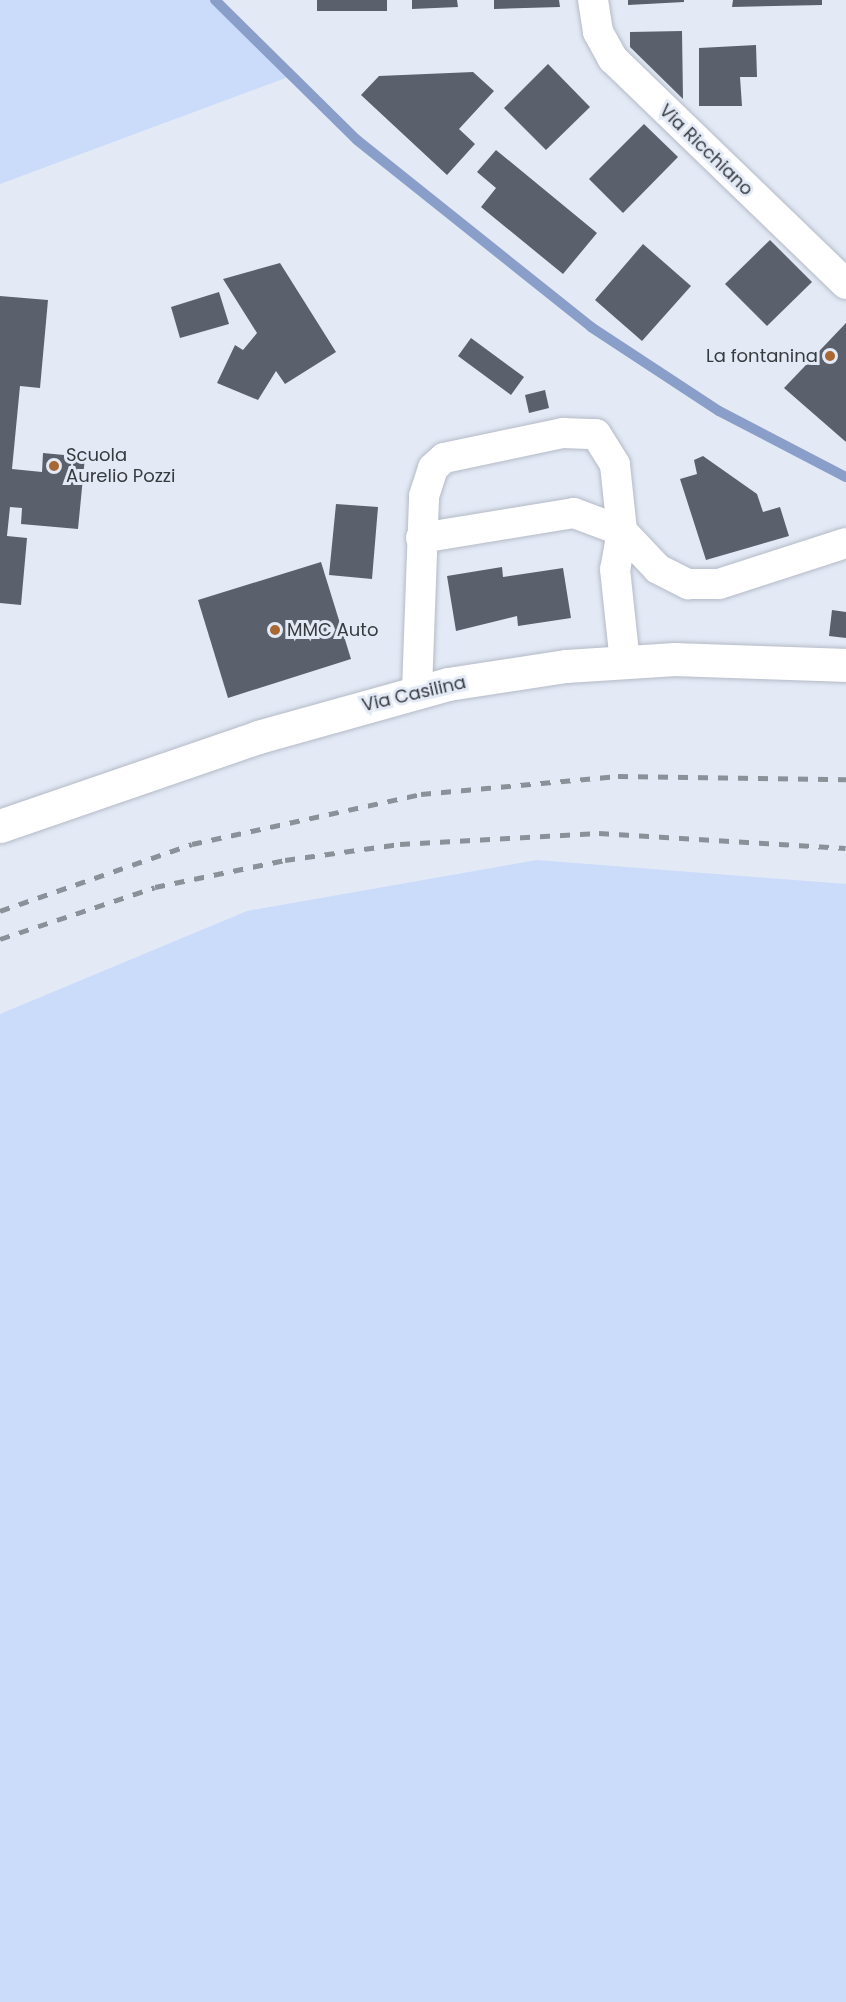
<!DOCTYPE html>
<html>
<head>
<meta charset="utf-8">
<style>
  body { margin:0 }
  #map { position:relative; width:846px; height:2002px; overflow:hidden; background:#e3eaf6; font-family:Poppins,sans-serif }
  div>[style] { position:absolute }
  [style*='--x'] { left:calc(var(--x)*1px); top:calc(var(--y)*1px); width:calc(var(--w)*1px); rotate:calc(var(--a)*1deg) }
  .green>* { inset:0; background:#cbdbfa }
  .stream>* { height:10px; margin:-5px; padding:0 5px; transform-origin:5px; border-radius:5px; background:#899ec8 }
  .building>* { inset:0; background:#5b616c }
  .roads { filter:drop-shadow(0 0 2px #b4bac6) drop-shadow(0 0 2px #b4bac6) }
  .minor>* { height:30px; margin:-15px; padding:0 15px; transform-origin:15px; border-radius:15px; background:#fff }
  .primary>* { height:33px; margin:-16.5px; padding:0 16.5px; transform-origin:16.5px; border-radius:16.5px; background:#fff }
  .rail>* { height:4.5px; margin-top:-2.25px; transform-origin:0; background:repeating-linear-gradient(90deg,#8c9199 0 10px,transparent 0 20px) }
  .dots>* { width:16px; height:16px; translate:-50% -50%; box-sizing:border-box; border:3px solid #e3eaf6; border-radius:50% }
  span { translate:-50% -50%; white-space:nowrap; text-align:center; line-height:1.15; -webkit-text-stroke:6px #e3eaf6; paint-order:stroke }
  .street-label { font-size:18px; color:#373a3f }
  .poi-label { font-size:18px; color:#373a3f }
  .right { translate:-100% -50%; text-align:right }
  .left { translate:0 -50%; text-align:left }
</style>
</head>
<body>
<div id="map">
  <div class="green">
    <i style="clip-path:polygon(0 0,215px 0,291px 76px,0 184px)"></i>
    <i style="clip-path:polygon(537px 860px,846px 884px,846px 2002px,0 2002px,0 1014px,247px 911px)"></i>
  </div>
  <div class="stream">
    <i style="--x:215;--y:0;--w:199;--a:44.6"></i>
    <i style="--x:357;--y:140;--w:300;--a:38.6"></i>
    <i style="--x:591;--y:327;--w:153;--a:33.3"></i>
    <i style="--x:719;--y:411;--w:143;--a:27.5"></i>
  </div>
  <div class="building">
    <i style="clip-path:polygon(317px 0,387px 0,387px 11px,317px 11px)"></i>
    <i style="clip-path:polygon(412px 0,457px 0,458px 7px,412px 9px)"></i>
    <i style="clip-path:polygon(494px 0,559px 0,560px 7px,494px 9px)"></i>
    <i style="clip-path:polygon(628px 0,684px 0,684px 2px,628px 5px)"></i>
    <i style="clip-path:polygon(733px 0,822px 0,822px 5px,732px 7px)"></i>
    <i style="clip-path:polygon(682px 31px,683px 99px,630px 47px,630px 32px)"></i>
    <i style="clip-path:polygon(756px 45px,757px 77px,740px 77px,742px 106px,699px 106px,699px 48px)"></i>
    <i style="clip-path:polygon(548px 64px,590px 107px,546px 150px,504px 108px)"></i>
    <i style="clip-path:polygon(473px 72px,494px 91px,459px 129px,475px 144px,447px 175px,361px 95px,379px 76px)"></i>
    <i style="clip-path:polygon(644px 124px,678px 157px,623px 213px,589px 179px)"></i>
    <i style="clip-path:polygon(496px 150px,597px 233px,563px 274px,481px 207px,496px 188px,477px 172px)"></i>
    <i style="clip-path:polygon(770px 240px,812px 282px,767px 326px,725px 284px)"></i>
    <i style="clip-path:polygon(643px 244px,691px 286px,642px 341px,595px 300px)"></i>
    <i style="clip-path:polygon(280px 263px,336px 352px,285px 384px,276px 371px,258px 400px,217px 383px,235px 345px,243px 350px,257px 333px,223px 279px)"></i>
    <i style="clip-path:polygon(219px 292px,229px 324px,180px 338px,171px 307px)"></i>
    <i style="clip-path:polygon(0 296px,48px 300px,40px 388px,20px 386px,12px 469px,42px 472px,43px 453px,85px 457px,78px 529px,21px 524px,22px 508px,10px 507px,7px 536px,27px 538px,21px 605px,0 603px)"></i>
    <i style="clip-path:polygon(846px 323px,846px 442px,784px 388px)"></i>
    <i style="clip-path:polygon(471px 338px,524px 377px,511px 395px,458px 356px)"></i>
    <i style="clip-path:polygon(545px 390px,549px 408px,529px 413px,525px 395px)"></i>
    <i style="clip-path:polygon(703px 456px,757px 494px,763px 512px,780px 507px,789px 536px,706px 560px,680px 479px,697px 474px,694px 460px)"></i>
    <i style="clip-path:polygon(336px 504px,378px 507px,372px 579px,329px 575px)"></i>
    <i style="clip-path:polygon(321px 562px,351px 659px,228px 698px,198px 600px)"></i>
    <i style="clip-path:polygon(502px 567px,503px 577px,563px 568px,571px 618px,518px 626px,517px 616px,456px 631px,447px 576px)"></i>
    <i style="clip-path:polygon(832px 610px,846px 612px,846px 638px,829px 636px)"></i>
  </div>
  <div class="roads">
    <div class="minor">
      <i style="--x:593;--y:0;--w:32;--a:81"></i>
      <i style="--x:598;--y:32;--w:31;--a:61"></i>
      <i style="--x:613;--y:59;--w:324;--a:44"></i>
      <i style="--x:421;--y:538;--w:155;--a:-9.3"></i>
      <i style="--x:574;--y:513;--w:51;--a:20.6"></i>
      <i style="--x:622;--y:531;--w:39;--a:100"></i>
      <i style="--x:615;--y:569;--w:94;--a:83.9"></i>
      <i style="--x:417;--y:690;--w:194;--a:-87.9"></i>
      <i style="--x:424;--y:496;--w:29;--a:-72"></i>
      <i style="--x:433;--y:468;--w:15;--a:-42"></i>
      <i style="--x:444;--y:458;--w:122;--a:-11.9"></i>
      <i style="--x:563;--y:433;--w:33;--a:2"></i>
      <i style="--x:596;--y:434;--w:36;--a:58"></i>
      <i style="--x:615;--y:465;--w:66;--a:83.9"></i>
      <i style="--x:622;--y:531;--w:52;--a:46.5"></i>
      <i style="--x:658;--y:569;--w:34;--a:27"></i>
      <i style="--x:688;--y:584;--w:31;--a:0"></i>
      <i style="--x:719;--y:584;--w:133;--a:-17.9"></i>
    </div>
    <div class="primary">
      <i style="--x:0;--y:826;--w:273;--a:-19"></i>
      <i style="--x:258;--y:737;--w:197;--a:-15.6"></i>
      <i style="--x:448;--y:684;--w:119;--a:-8.7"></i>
      <i style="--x:566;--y:666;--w:109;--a:-3.7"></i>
      <i style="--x:675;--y:659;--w:171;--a:2"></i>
    </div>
  </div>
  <div class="rail">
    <i style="--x:0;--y:911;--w:203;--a:-19.2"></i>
    <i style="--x:192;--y:844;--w:234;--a:-12.3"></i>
    <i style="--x:421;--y:794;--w:198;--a:-5.2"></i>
    <i style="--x:618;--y:776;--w:228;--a:0.8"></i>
    <i style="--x:0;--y:939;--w:163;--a:-18.5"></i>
    <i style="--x:155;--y:887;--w:133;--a:-11.7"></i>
    <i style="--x:285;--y:860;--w:116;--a:-7.9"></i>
    <i style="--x:400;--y:844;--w:199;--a:-3.2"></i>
    <i style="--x:599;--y:833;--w:247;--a:3.5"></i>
  </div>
  <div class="dots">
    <i style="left:830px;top:356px;background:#a96734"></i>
    <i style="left:54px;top:466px;background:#a96734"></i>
    <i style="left:275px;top:630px;background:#a96734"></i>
  </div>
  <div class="street-label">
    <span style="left:706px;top:150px;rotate:44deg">Via Ricchiano</span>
    <span style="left:414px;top:694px;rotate:-13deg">Via Casilina</span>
  </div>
  <div class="poi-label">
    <span class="right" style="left:818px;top:356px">La fontanina</span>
    <span class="left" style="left:66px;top:466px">Scuola<br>Aurelio Pozzi</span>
    <span class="left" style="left:287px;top:630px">MMC Auto</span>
  </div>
</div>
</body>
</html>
